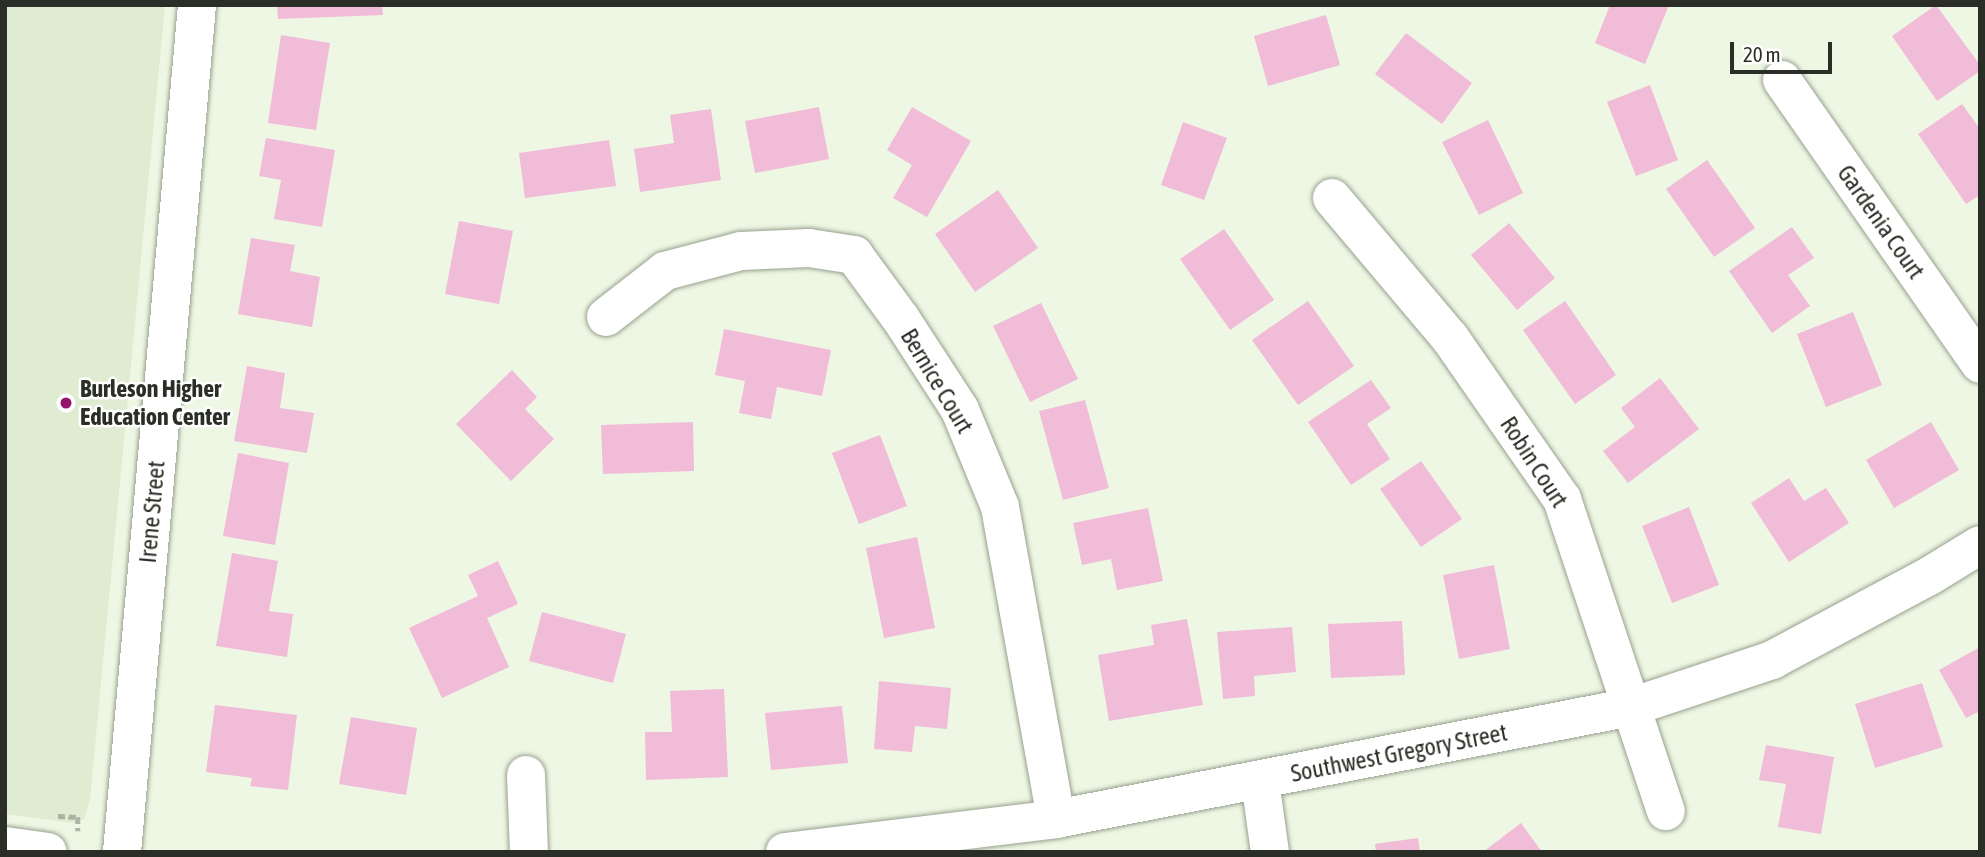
<!DOCTYPE html>
<html>
<head>
<meta charset="utf-8">
<style>
  body { margin:0 }
  #map { position:relative; width:1985px; height:857px; overflow:hidden; background:#eef7e4; font-family:"Asap Condensed",sans-serif }
  div>[style] { position:absolute }
  [style*='--x'] { left:calc(var(--x)*1px); top:calc(var(--y)*1px); width:calc(var(--w)*1px); rotate:calc(var(--a)*1deg) }
  .built>* { inset:0; background:#dfecd2 }
  .building>* { inset:0; background:#f0bcd8 }
  .path>* { height:4.5px; margin-top:-2.25px; transform-origin:0; background:repeating-linear-gradient(90deg,#acb3a4 0 7px,transparent 0 10.5px) }
  .roads { filter:drop-shadow(0 0 2px #98a18f) drop-shadow(0 0 2px #98a18f) }
  .minor>* { height:38px; margin:-19px; padding:0 19px; transform-origin:19px; border-radius:19px; background:#fff }
  .dots>* { width:19px; height:19px; translate:-50% -50%; box-sizing:border-box; border:4px solid #fff; border-radius:50% }
  span { translate:-50% -50%; white-space:nowrap; text-align:center; line-height:1.15; -webkit-text-stroke:5px #fff; paint-order:stroke }
  .street-label { font-size:24px; color:#2b2e27 }
  .poi-label { font-size:24px; color:#2b2e27; font-weight:700 }
  .left { translate:0 -50%; text-align:left }
  .frame { position:absolute; inset:0; border:7px solid #2b2e27; pointer-events:none }
  .scale { position:absolute; left:1730px; top:42px; width:102px; height:32px; box-sizing:border-box; border:4px solid #2b2e27; border-top:0; padding-left:9px; font-size:21px; line-height:24px; white-space:nowrap; color:#2b2e27; -webkit-text-stroke:5px #fff; paint-order:stroke }
</style>
</head>
<body>
<div id="map">
  <div class="built">
    <i style="clip-path:polygon(5px 5px,165px 5px,90px 800px,84px 819px,73px 823px,5px 814px)"></i>
  </div>
  <div class="building">
    <i style="clip-path:polygon(277px 5px,382px 5px,383px 15px,278px 19px)"></i>
    <i style="clip-path:polygon(1610px 5px,1669px 5px,1645px 64px,1595px 43px)"></i>
    <i style="clip-path:polygon(1936px 5px,1980px 65px,1980px 71px,1937px 101px,1892px 36px)"></i>
    <i style="clip-path:polygon(1326px 15px,1340px 65px,1268px 86px,1254px 36px)"></i>
    <i style="clip-path:polygon(1406px 33px,1472px 83px,1442px 124px,1375px 74px)"></i>
    <i style="clip-path:polygon(281px 35px,330px 43px,316px 130px,268px 123px)"></i>
    <i style="clip-path:polygon(1650px 85px,1678px 160px,1636px 176px,1607px 102px)"></i>
    <i style="clip-path:polygon(1962px 104px,1980px 129px,1980px 195px,1966px 204px,1918px 134px)"></i>
    <i style="clip-path:polygon(819px 107px,829px 159px,755px 173px,745px 121px)"></i>
    <i style="clip-path:polygon(912px 107px,971px 141px,927px 217px,893px 198px,912px 165px,887px 150px)"></i>
    <i style="clip-path:polygon(711px 109px,721px 180px,640px 192px,634px 149px,674px 143px,670px 115px)"></i>
    <i style="clip-path:polygon(1488px 120px,1523px 193px,1479px 215px,1442px 142px)"></i>
    <i style="clip-path:polygon(1183px 122px,1227px 138px,1204px 200px,1161px 185px)"></i>
    <i style="clip-path:polygon(266px 138px,335px 150px,322px 227px,274px 219px,281px 180px,259px 176px)"></i>
    <i style="clip-path:polygon(609px 140px,616px 186px,525px 198px,519px 153px)"></i>
    <i style="clip-path:polygon(1707px 160px,1755px 228px,1714px 257px,1666px 189px)"></i>
    <i style="clip-path:polygon(998px 190px,1038px 248px,975px 292px,935px 234px)"></i>
    <i style="clip-path:polygon(459px 221px,513px 231px,499px 304px,445px 294px)"></i>
    <i style="clip-path:polygon(1509px 223px,1555px 278px,1517px 310px,1471px 255px)"></i>
    <i style="clip-path:polygon(1792px 227px,1814px 258px,1788px 275px,1810px 306px,1772px 333px,1729px 271px)"></i>
    <i style="clip-path:polygon(1224px 229px,1274px 300px,1230px 330px,1180px 259px)"></i>
    <i style="clip-path:polygon(251px 238px,295px 245px,290px 271px,320px 277px,312px 327px,238px 314px)"></i>
    <i style="clip-path:polygon(1308px 301px,1354px 366px,1298px 405px,1252px 340px)"></i>
    <i style="clip-path:polygon(1565px 301px,1616px 375px,1575px 404px,1523px 330px)"></i>
    <i style="clip-path:polygon(1041px 303px,1078px 379px,1030px 402px,993px 326px)"></i>
    <i style="clip-path:polygon(1853px 312px,1882px 385px,1826px 407px,1797px 334px)"></i>
    <i style="clip-path:polygon(724px 329px,831px 350px,822px 396px,777px 387px,771px 419px,739px 413px,745px 381px,715px 375px)"></i>
    <i style="clip-path:polygon(247px 366px,285px 373px,280px 408px,314px 413px,307px 453px,234px 441px)"></i>
    <i style="clip-path:polygon(512px 370px,537px 397px,525px 409px,554px 439px,511px 481px,456px 424px)"></i>
    <i style="clip-path:polygon(1660px 378px,1699px 429px,1628px 483px,1603px 451px,1635px 427px,1621px 408px)"></i>
    <i style="clip-path:polygon(1371px 380px,1391px 408px,1367px 424px,1390px 459px,1351px 485px,1308px 422px)"></i>
    <i style="clip-path:polygon(1085px 400px,1109px 488px,1063px 500px,1039px 411px)"></i>
    <i style="clip-path:polygon(693px 422px,694px 471px,603px 474px,601px 425px)"></i>
    <i style="clip-path:polygon(1931px 422px,1959px 470px,1894px 508px,1866px 460px)"></i>
    <i style="clip-path:polygon(880px 435px,907px 506px,859px 524px,832px 453px)"></i>
    <i style="clip-path:polygon(238px 453px,289px 463px,275px 545px,223px 536px)"></i>
    <i style="clip-path:polygon(1421px 461px,1462px 519px,1421px 547px,1380px 489px)"></i>
    <i style="clip-path:polygon(1789px 478px,1804px 501px,1826px 488px,1849px 523px,1789px 562px,1751px 503px)"></i>
    <i style="clip-path:polygon(1689px 507px,1719px 585px,1672px 603px,1642px 526px)"></i>
    <i style="clip-path:polygon(1148px 508px,1163px 581px,1117px 590px,1111px 559px,1082px 565px,1073px 523px)"></i>
    <i style="clip-path:polygon(917px 537px,935px 628px,884px 638px,866px 548px)"></i>
    <i style="clip-path:polygon(232px 553px,278px 561px,269px 611px,293px 614px,287px 657px,216px 646px)"></i>
    <i style="clip-path:polygon(498px 561px,518px 604px,487px 618px,509px 667px,442px 698px,409px 628px,478px 596px,468px 575px)"></i>
    <i style="clip-path:polygon(1494px 565px,1510px 649px,1459px 659px,1443px 575px)"></i>
    <i style="clip-path:polygon(542px 612px,626px 634px,613px 683px,529px 661px)"></i>
    <i style="clip-path:polygon(1187px 619px,1203px 705px,1109px 721px,1098px 655px,1154px 645px,1151px 625px)"></i>
    <i style="clip-path:polygon(1402px 621px,1405px 675px,1331px 678px,1328px 624px)"></i>
    <i style="clip-path:polygon(1292px 627px,1296px 672px,1254px 676px,1255px 696px,1223px 699px,1217px 632px)"></i>
    <i style="clip-path:polygon(1980px 647px,1980px 711px,1966px 718px,1939px 670px)"></i>
    <i style="clip-path:polygon(879px 681px,951px 688px,947px 729px,915px 726px,912px 752px,874px 749px)"></i>
    <i style="clip-path:polygon(1922px 683px,1943px 747px,1875px 768px,1855px 704px)"></i>
    <i style="clip-path:polygon(724px 689px,728px 777px,646px 780px,645px 732px,672px 732px,670px 691px)"></i>
    <i style="clip-path:polygon(215px 705px,297px 715px,288px 790px,250px 786px,252px 778px,206px 772px)"></i>
    <i style="clip-path:polygon(842px 706px,848px 763px,771px 770px,765px 713px)"></i>
    <i style="clip-path:polygon(351px 717px,417px 728px,406px 795px,339px 784px)"></i>
    <i style="clip-path:polygon(1766px 745px,1834px 757px,1821px 834px,1778px 827px,1786px 784px,1759px 780px)"></i>
    <i style="clip-path:polygon(1521px 823px,1542px 852px,1483px 852px)"></i>
    <i style="clip-path:polygon(1418px 838px,1420px 852px,1376px 852px,1375px 844px)"></i>
  </div>
  <div class="path">
    <i style="--x:58;--y:816;--w:20;--a:3"></i>
    <i style="--x:78;--y:817;--w:14;--a:90"></i>
  </div>
  <div class="roads">
    <div class="minor">
      <i style="--x:1782;--y:80;--w:346;--a:55.1"></i>
      <i style="--x:1332;--y:198;--w:183;--a:49.9"></i>
      <i style="--x:1450;--y:338;--w:196;--a:55.2"></i>
      <i style="--x:1562;--y:499;--w:329;--a:71.6"></i>
      <i style="--x:606;--y:317;--w:75;--a:-37.9"></i>
      <i style="--x:665;--y:271;--w:79;--a:-14.7"></i>
      <i style="--x:741;--y:251;--w:68;--a:-2.5"></i>
      <i style="--x:809;--y:248;--w:46;--a:8.8"></i>
      <i style="--x:854;--y:255;--w:79;--a:53.7"></i>
      <i style="--x:901;--y:319;--w:108;--a:57"></i>
      <i style="--x:960;--y:410;--w:105;--a:67.6"></i>
      <i style="--x:1000;--y:507;--w:317;--a:79.8"></i>
      <i style="--x:526;--y:775;--w:77;--a:87.8"></i>
      <i style="--x:1260;--y:781;--w:72;--a:82"></i>
      <i style="--x:5;--y:846;--w:43;--a:7.9"></i>
      <i style="--x:122;--y:852;--w:850;--a:-84.94"></i>
      <i style="--x:785;--y:852;--w:273;--a:-6.9"></i>
      <i style="--x:1056;--y:819;--w:586;--a:-11.02"></i>
      <i style="--x:1631;--y:707;--w:149;--a:-18.4"></i>
      <i style="--x:1772;--y:660;--w:180;--a:-28.1"></i>
      <i style="--x:1931;--y:575;--w:57;--a:-31.5"></i>
    </div>
  </div>
  <div class="dots">
    <i style="left:66px;top:403px;background:#95146d"></i>
  </div>
  <div class="street-label">
    <span style="left:1881px;top:222px;rotate:55deg">Gardenia Court</span>
    <span style="left:937px;top:381px;rotate:59deg">Bernice Court</span>
    <span style="left:1534px;top:462px;rotate:57deg">Robin Court</span>
    <span style="left:152px;top:512px;rotate:-85deg">Irene Street</span>
    <span style="left:1399px;top:753px;rotate:-11deg">Southwest Gregory Street</span>
  </div>
  <div class="poi-label">
    <span class="left" style="left:80px;top:403px">Burleson Higher<br>Education Center</span>
  </div>
  <div class="frame"></div>
  <div class="scale">20 m</div>
</div>
</body>
</html>
